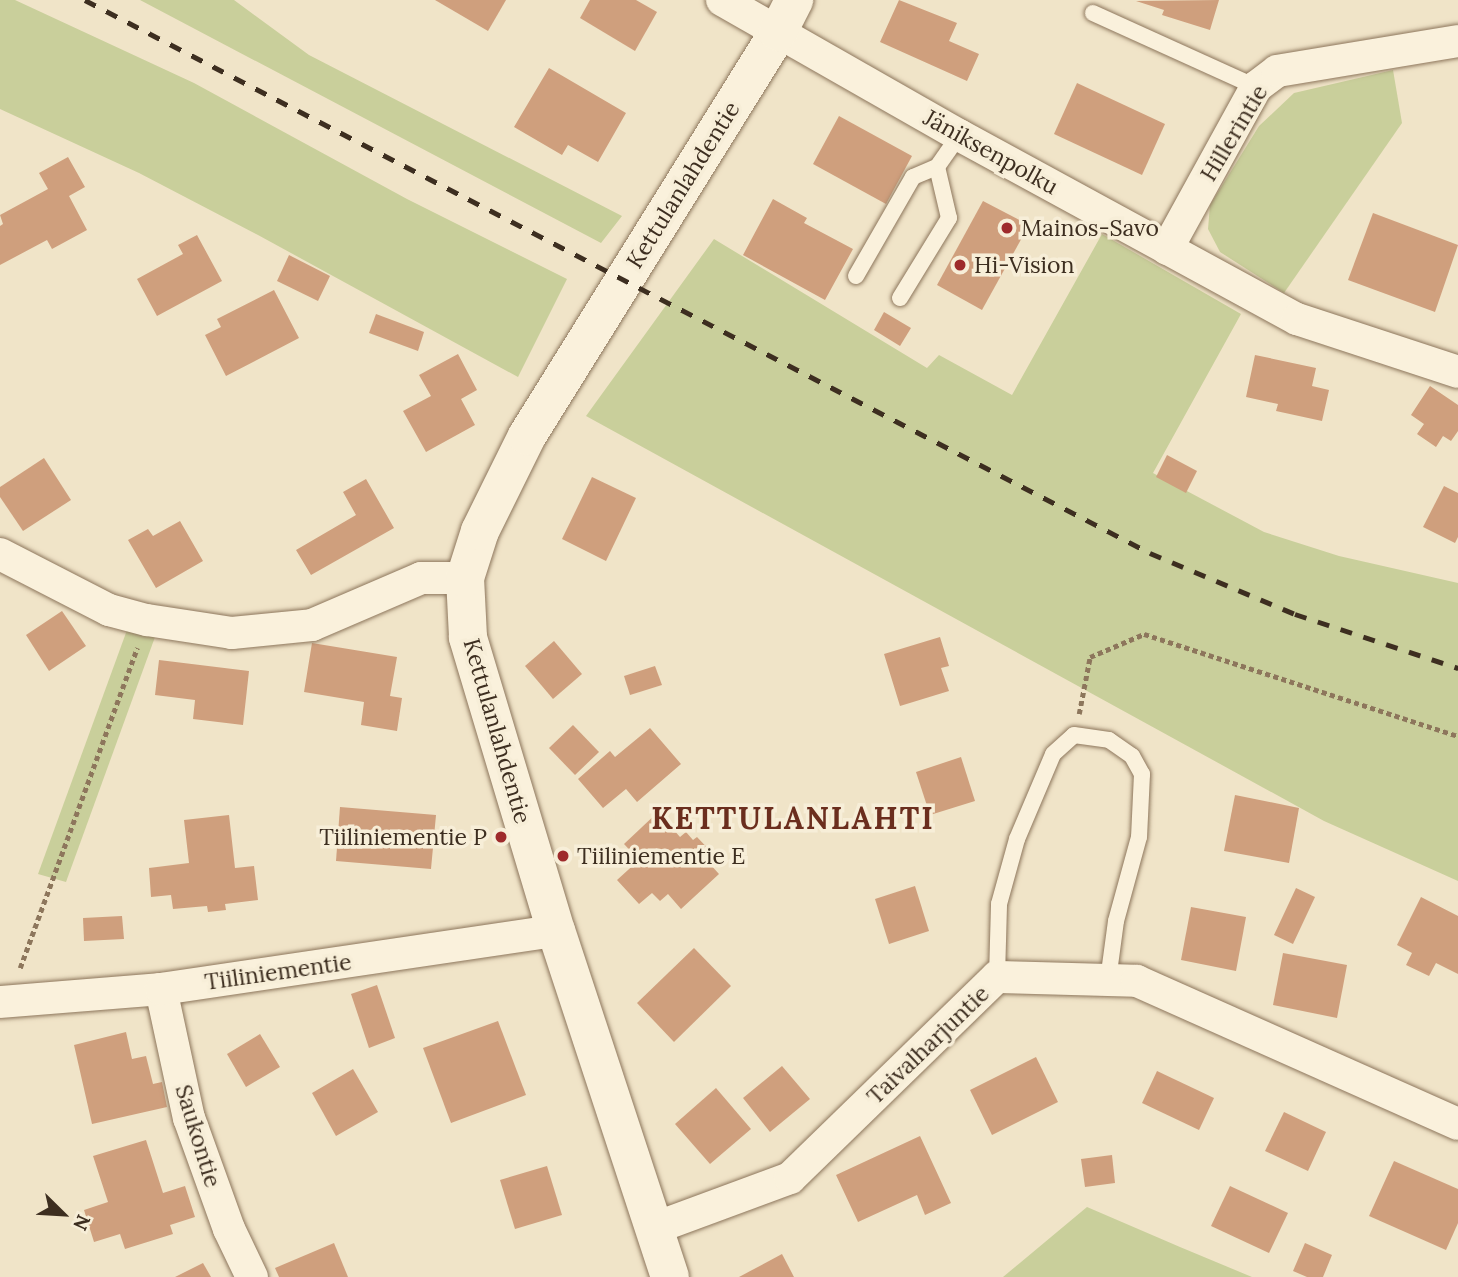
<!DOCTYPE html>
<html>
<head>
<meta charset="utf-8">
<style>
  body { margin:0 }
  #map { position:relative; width:1458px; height:1277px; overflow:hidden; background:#f0e4c8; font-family:Lora,serif }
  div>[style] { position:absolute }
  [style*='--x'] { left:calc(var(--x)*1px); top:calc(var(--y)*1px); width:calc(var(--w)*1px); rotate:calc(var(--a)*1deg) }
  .green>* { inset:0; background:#c9cf9b }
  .building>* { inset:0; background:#cf9f7d }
  .path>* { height:4.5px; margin-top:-2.25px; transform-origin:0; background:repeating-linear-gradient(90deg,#8d765c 0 5px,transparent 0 8.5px) }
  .roads { filter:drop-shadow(0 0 2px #8d765c) drop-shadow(0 0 2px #8d765c) }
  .lane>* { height:16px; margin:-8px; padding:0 8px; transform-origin:8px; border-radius:8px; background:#faf1dc }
  .street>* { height:32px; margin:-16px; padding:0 16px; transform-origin:16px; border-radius:16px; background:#faf1dc }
  .secondary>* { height:38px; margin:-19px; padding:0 19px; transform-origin:19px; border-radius:19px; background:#faf1dc }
  .rail>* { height:5px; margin-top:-2.5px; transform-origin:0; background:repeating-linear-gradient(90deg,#3d2e20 0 12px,transparent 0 24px) }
  .dots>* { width:19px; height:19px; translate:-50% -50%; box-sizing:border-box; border:4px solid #f7eed8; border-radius:50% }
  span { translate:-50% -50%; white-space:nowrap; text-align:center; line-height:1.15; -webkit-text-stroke:7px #f7eed8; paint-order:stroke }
  .street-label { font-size:23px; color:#3d2e20 }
  .poi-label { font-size:23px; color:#3d2e20 }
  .left { translate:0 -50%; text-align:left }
  .right { translate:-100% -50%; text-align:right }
  .district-label { font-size:30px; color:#6b2e1e; font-weight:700; letter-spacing:2px }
  .north { position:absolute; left:28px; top:1179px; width:70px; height:70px; -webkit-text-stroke:5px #f7eed8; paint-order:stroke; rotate:114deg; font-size:19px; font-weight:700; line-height:28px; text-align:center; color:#3d2e20 }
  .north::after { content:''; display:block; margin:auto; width:24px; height:32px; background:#3d2e20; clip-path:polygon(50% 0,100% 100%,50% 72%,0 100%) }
</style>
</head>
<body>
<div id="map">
  <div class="green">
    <i style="clip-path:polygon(0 0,15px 0,194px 83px,407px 199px,567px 279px,518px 377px,258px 235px,139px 173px,0 109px)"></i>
    <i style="clip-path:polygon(140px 0,234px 0,309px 55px,622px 216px,601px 243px)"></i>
    <i style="clip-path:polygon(1393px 70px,1402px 123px,1284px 293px,1220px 252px,1208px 229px,1210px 205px,1259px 126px,1294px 93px)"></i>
    <i style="clip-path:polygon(1102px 234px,1241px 314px,1153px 473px,1264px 532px,1339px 556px,1458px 583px,1458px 881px,1324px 821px,586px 416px,714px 239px,927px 368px,939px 355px,1012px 395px)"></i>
    <i style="clip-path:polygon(127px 630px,155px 637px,66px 882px,38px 874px)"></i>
    <i style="clip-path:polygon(1087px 1207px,1180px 1247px,1252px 1277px,1003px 1277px)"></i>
  </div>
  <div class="building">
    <i style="clip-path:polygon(435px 0,506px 0,488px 31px)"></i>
    <i style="clip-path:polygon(590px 0,636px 0,657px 12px,635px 51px,580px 18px)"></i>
    <i style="clip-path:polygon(899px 0,957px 23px,949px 41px,979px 54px,967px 81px,880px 42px)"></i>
    <i style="clip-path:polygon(1219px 0,1210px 30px,1162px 15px,1164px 10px,1136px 1px)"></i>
    <i style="clip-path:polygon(549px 68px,626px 113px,598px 162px,568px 145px,562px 155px,514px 127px)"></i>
    <i style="clip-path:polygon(1077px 83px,1165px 124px,1142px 175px,1054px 134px)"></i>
    <i style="clip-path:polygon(839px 116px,912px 156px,886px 204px,813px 164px)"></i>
    <i style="clip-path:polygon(68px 157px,85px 187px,69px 196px,87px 230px,52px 249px,47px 240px,0 265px,0 226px,3px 224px,0 215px,48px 189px,39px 173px)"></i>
    <i style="clip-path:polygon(773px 199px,807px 218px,804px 223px,853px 249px,825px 300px,743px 255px)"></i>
    <i style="clip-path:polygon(983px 201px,1029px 225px,982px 310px,937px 285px)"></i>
    <i style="clip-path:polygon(1373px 213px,1458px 245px,1435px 312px,1348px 280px)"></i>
    <i style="clip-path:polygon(197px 235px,222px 281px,157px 316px,137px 279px,183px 254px,178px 245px)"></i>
    <i style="clip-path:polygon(289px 255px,330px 276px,318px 301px,277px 281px)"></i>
    <i style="clip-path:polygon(274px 290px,299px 338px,226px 376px,205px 335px,221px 327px,217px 319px)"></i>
    <i style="clip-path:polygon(884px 312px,911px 328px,900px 346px,874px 330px)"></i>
    <i style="clip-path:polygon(376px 314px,424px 332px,418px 351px,369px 333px)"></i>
    <i style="clip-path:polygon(458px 354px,477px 390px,461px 399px,475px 425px,426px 452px,403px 411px,431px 396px,419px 375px)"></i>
    <i style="clip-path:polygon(1255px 355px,1316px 368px,1312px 386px,1329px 390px,1322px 421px,1276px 411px,1278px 404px,1246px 397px)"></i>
    <i style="clip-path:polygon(1430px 386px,1458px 405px,1458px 431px,1451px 441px,1443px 436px,1436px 447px,1417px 434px,1424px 424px,1411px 415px)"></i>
    <i style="clip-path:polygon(1167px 455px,1197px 471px,1186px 493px,1156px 477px)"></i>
    <i style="clip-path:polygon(44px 458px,71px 500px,23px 531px,0 497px,0 487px)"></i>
    <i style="clip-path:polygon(592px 477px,636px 498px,606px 561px,562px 539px)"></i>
    <i style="clip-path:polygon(366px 479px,394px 528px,311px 575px,296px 550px,356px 515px,343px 492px)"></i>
    <i style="clip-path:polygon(1444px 486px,1458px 493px,1458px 537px,1455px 543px,1423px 527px)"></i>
    <i style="clip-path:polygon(180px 521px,203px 561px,156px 588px,128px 540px,148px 529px,153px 536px)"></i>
    <i style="clip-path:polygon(62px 611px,86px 646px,49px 671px,26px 635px)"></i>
    <i style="clip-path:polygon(940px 637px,949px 666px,941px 668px,949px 691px,900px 706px,884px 654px)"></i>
    <i style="clip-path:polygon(554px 641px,582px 674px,553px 699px,525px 666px)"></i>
    <i style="clip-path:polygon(312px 643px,397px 657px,390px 696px,402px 698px,397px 731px,361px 725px,364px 702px,304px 692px)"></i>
    <i style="clip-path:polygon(159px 660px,249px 671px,243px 725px,193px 719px,195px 700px,155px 695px)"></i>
    <i style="clip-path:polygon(655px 666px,662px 685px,630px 695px,624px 676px)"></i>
    <i style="clip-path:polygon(573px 725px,599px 752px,575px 775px,549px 748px)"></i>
    <i style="clip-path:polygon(650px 728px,681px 764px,637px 802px,626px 789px,603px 808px,578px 779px,610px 751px,615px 757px)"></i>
    <i style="clip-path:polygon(961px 757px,975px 801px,930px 815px,916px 772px)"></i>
    <i style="clip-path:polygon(1235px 795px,1299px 808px,1289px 863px,1224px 851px)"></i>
    <i style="clip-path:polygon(340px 807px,436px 815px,431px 869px,336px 861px)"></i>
    <i style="clip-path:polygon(658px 812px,680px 837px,686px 832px,693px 840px,697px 837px,716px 857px,709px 863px,719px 874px,681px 909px,668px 894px,660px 901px,652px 893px,639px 904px,617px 880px,639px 860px,624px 844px)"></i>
    <i style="clip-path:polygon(229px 815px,235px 868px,254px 866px,258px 900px,225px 904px,226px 910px,208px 912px,207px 906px,173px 909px,171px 895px,151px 897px,149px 868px,189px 863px,184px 820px)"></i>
    <i style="clip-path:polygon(915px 886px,929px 931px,889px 944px,875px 899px)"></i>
    <i style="clip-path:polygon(1296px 888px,1315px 897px,1293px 944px,1274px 935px)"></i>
    <i style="clip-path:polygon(1421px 897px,1458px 916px,1458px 974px,1436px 963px,1429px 976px,1406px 965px,1412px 953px,1397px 945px)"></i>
    <i style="clip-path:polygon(1191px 907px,1246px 917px,1236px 971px,1181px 960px)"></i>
    <i style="clip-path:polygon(122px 916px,124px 939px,84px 941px,83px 918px)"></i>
    <i style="clip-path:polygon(694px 948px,731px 986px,674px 1042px,637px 1003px)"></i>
    <i style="clip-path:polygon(1283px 953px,1347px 965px,1337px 1018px,1273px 1005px)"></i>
    <i style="clip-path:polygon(377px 985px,395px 1038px,369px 1048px,351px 994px)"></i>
    <i style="clip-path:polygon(498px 1021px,526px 1095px,451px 1123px,423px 1048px)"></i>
    <i style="clip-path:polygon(126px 1032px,132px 1059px,146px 1056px,153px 1084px,162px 1082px,167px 1107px,92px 1124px,74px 1045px)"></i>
    <i style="clip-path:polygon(260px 1034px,280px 1067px,246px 1087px,227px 1054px)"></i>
    <i style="clip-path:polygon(1036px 1057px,1058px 1102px,992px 1135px,970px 1090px)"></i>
    <i style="clip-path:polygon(782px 1066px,810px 1099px,770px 1132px,743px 1098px)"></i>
    <i style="clip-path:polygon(353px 1069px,378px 1112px,336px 1136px,312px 1093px)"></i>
    <i style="clip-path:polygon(1157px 1071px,1214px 1098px,1199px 1130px,1142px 1103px)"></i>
    <i style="clip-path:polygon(716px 1088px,751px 1129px,710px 1164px,675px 1124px)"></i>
    <i style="clip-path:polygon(1284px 1112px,1326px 1132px,1308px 1171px,1265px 1151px)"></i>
    <i style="clip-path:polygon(920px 1136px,951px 1203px,925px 1215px,917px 1195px,858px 1222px,836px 1175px)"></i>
    <i style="clip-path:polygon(146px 1140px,163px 1193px,185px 1186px,195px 1217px,170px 1225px,173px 1234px,125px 1249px,120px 1234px,94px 1242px,84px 1210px,108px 1202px,93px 1156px)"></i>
    <i style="clip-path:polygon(1112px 1155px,1115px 1183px,1085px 1187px,1081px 1159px)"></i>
    <i style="clip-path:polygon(1394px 1161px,1458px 1189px,1458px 1223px,1446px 1250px,1369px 1216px)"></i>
    <i style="clip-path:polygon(547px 1166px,562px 1215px,515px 1229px,500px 1180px)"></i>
    <i style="clip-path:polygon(1230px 1186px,1288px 1213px,1269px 1253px,1211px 1226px)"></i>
    <i style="clip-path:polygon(334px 1243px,348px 1277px,279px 1277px,275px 1268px)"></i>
    <i style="clip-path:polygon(1305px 1243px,1332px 1255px,1323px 1277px,1307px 1277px,1293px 1271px)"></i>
    <i style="clip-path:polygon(782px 1254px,794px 1277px,739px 1277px)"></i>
    <i style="clip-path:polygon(203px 1263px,211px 1277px,175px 1277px)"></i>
  </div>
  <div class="path">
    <i style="--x:1079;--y:714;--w:58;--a:-79.1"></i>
    <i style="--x:1090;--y:657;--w:59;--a:-23.1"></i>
    <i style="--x:1144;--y:634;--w:330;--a:18"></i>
    <i style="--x:20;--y:968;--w:341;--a:-69.9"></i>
  </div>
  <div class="roads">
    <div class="lane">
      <i style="--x:1093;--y:13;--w:179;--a:24.4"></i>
      <i style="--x:856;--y:276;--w:114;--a:-60.1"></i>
      <i style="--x:913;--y:177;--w:26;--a:-23"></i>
      <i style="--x:900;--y:298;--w:94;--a:-58.5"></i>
      <i style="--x:949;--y:218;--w:52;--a:-103.2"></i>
      <i style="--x:937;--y:167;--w:39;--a:-55"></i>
      <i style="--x:997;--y:977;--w:73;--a:-88.4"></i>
      <i style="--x:999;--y:904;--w:67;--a:-74.5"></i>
      <i style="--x:1017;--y:839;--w:92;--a:-67"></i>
      <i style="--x:1053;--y:754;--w:28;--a:-42"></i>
      <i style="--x:1074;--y:735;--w:35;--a:8"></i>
      <i style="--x:1109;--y:740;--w:28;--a:35"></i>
      <i style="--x:1132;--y:756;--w:21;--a:61"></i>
      <i style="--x:1142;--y:774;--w:63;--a:92.7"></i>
      <i style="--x:1139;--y:837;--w:87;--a:105.3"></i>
      <i style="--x:1116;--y:921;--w:60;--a:97.7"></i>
    </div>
    <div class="street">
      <i style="--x:722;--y:0;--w:273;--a:29.7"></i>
      <i style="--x:959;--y:135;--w:385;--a:28.6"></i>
      <i style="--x:1297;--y:319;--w:169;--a:18.2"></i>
      <i style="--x:1167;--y:249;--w:185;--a:-61.2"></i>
      <i style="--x:1256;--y:87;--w:26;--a:-37"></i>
      <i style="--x:1277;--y:71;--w:183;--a:-9.4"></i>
      <i style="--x:0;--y:554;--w:123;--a:27.2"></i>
      <i style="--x:109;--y:610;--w:39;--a:15"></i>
      <i style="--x:147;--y:620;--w:86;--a:8.7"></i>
      <i style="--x:232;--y:633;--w:80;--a:-5.7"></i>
      <i style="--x:312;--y:625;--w:119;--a:-23.3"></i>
      <i style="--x:421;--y:578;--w:44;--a:0"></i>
      <i style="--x:161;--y:989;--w:132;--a:77.8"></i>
      <i style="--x:189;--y:1118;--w:118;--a:70.2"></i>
      <i style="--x:229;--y:1229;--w:53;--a:64.4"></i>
      <i style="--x:0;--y:1002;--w:162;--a:-4.6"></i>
      <i style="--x:161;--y:989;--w:399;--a:-8.4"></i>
      <i style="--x:655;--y:1228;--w:144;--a:-20.3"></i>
      <i style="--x:790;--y:1178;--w:289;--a:-44.2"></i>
      <i style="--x:997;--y:977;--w:140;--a:1.6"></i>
      <i style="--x:1137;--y:981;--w:351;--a:24"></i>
    </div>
    <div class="secondary">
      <i style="--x:670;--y:1277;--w:364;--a:-108.2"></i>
      <i style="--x:556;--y:931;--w:307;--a:-106.7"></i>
      <i style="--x:468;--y:637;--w:59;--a:-92.9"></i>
      <i style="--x:465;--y:578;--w:49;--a:-72.3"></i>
      <i style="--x:480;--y:531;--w:106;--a:-63.7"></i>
      <i style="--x:527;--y:436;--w:476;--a:-58.1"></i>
      <i style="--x:778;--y:32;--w:36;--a:-63"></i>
    </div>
  </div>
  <div class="rail">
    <i style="--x:85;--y:0;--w:1200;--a:27.44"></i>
    <i style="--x:1150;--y:553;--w:157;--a:22.8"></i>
    <i style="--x:1295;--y:614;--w:172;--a:18.3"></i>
  </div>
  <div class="dots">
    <i style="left:1007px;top:228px;background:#9e2a2b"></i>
    <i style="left:960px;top:265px;background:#9e2a2b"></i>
    <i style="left:501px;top:837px;background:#9e2a2b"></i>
    <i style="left:563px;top:856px;background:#9e2a2b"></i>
  </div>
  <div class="street-label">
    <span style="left:1234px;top:133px;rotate:-59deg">Hillerintie</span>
    <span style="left:991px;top:152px;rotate:29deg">Jäniksenpolku</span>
    <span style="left:683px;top:185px;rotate:-58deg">Kettulanlahdentie</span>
    <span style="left:497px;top:731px;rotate:74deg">Kettulanlahdentie</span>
    <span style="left:278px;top:972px;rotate:-8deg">Tiiliniementie</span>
    <span style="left:928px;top:1045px;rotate:-44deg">Taivalharjuntie</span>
    <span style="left:198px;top:1136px;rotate:73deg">Saukontie</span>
  </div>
  <div class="poi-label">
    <span class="left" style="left:1021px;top:228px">Mainos-Savo</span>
    <span class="left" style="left:974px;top:265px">Hi-Vision</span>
    <span class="right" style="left:487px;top:837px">Tiiliniementie P</span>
    <span class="left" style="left:577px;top:856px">Tiiliniementie E</span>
  </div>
  <div class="district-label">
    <span style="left:793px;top:818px">KETTULANLAHTI</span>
  </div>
  <div class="north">N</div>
</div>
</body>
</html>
